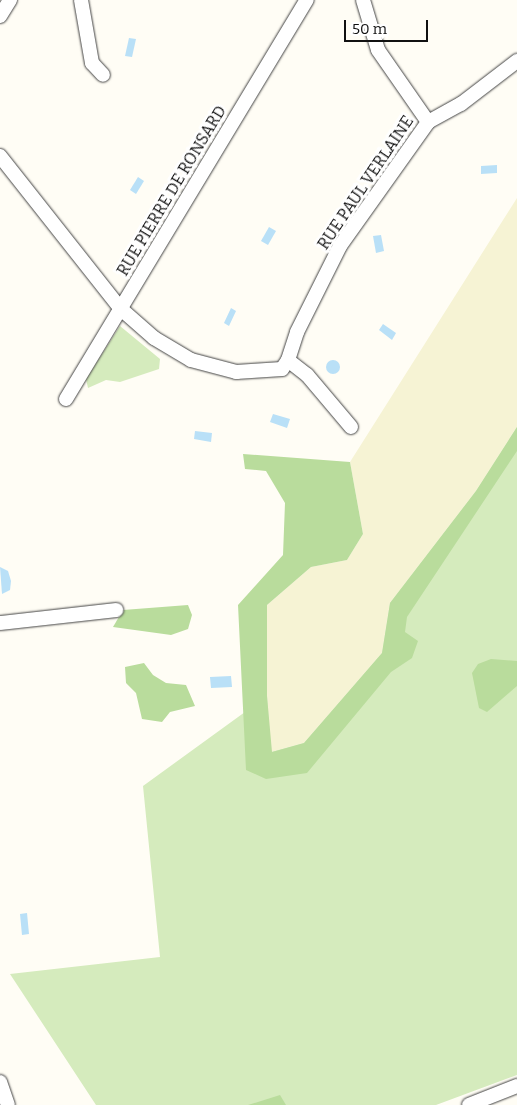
<!DOCTYPE html>
<html>
<head>
<meta charset="utf-8">
<style>
  body { margin:0 }
  #map { position:relative; width:517px; height:1105px; overflow:hidden; background:#fffdf5; font-family:Bitter,serif }
  div>[style] { position:absolute }
  [style*='--x'] { left:calc(var(--x)*1px); top:calc(var(--y)*1px); width:calc(var(--w)*1px); rotate:calc(var(--a)*1deg) }
  .farmland>* { inset:0; background:#f6f3d4 }
  .green>* { inset:0; background:#d5ebbd }
  .forest>* { inset:0; background:#b9dc9c }
  .water>* { inset:0; background:#b9e0f7 }
  .round { border-radius:50% }
  .roads { filter:drop-shadow(0 0 1px #444) drop-shadow(0 0 1px #444) }
  .street>* { height:14px; margin:-7px; padding:0 7px; transform-origin:7px; border-radius:7px; background:#fff }
  span { translate:-50% -50%; white-space:nowrap; text-align:center; line-height:1.15; -webkit-text-stroke:5px #fff; paint-order:stroke }
  .street-label { font-size:16px; color:#111 }
  .scale { position:absolute; left:344px; top:20px; width:84px; height:22px; box-sizing:border-box; border:2px solid #111; border-top:0; padding-left:6px; font-size:15px; line-height:18px; white-space:nowrap; color:#111; -webkit-text-stroke:4px #fff; paint-order:stroke }
</style>
</head>
<body>
<div id="map">
  <div class="farmland">
    <i style="clip-path:polygon(517px 198px,517px 427px,476px 491px,390px 603px,382px 653px,304px 743px,271px 752px,267px 696px,267px 605px,311px 567px,347px 560px,363px 534px,350px 462px)"></i>
  </div>
  <div class="green">
    <i style="clip-path:polygon(120px 326px,160px 359px,159px 369px,120px 382px,106px 380px,88px 388px,86px 379px)"></i>
    <i style="clip-path:polygon(517px 427px,517px 1075px,436px 1105px,96px 1105px,10px 974px,160px 957px,143px 786px,267px 696px,271px 752px,304px 743px,382px 653px,390px 603px,476px 491px)"></i>
  </div>
  <div class="forest">
    <i style="clip-path:polygon(517px 427px,517px 451px,407px 617px,405px 632px,418px 641px,412px 658px,391px 672px,307px 773px,266px 779px,246px 770px,238px 605px,283px 555px,285px 503px,266px 471px,245px 469px,243px 454px,350px 462px,363px 534px,347px 560px,311px 567px,267px 605px,267px 696px,272px 752px,304px 743px,382px 653px,390px 603px,476px 491px)"></i>
    <i style="clip-path:polygon(188px 605px,192px 615px,188px 629px,171px 635px,113px 627px,123px 610px)"></i>
    <i style="clip-path:polygon(491px 659px,517px 661px,517px 686px,487px 712px,479px 708px,472px 673px,478px 664px)"></i>
    <i style="clip-path:polygon(144px 663px,153px 675px,166px 683px,186px 685px,195px 706px,170px 712px,162px 722px,142px 719px,136px 693px,126px 683px,125px 667px)"></i>
    <i style="clip-path:polygon(280px 1095px,286px 1105px,248px 1105px)"></i>
  </div>
  <div class="water">
    <i style="clip-path:polygon(129px 38px,136px 39px,132px 57px,125px 56px)"></i>
    <i style="clip-path:polygon(497px 165px,497px 173px,481px 174px,481px 166px)"></i>
    <i style="clip-path:polygon(138px 177px,144px 181px,136px 194px,130px 190px)"></i>
    <i style="clip-path:polygon(269px 227px,276px 231px,268px 245px,261px 241px)"></i>
    <i style="clip-path:polygon(381px 235px,384px 251px,376px 253px,373px 236px)"></i>
    <i style="clip-path:polygon(231px 308px,236px 311px,229px 326px,224px 323px)"></i>
    <i style="clip-path:polygon(383px 324px,396px 333px,392px 340px,379px 330px)"></i>
    <i class="round" style="left:326px;top:360px;width:14px;height:14px"></i>
    <i style="clip-path:polygon(273px 414px,290px 419px,287px 428px,270px 422px)"></i>
    <i style="clip-path:polygon(195px 431px,212px 433px,211px 442px,194px 439px)"></i>
    <i style="clip-path:polygon(0 567px,8px 571px,11px 581px,10px 590px,2px 594px)"></i>
    <i style="clip-path:polygon(231px 676px,232px 687px,211px 688px,210px 677px)"></i>
    <i style="clip-path:polygon(27px 913px,29px 934px,22px 935px,20px 914px)"></i>
  </div>
  <div class="roads">
    <div class="street">
      <i style="--x:81;--y:0;--w:64;--a:80.1"></i>
      <i style="--x:92;--y:63;--w:16;--a:47"></i>
      <i style="--x:363;--y:0;--w:52;--a:73.3"></i>
      <i style="--x:378;--y:50;--w:88;--a:55.2"></i>
      <i style="--x:0;--y:16;--w:19;--a:-58"></i>
      <i style="--x:0;--y:156;--w:195;--a:51.7"></i>
      <i style="--x:121;--y:309;--w:44;--a:41.3"></i>
      <i style="--x:154;--y:338;--w:43;--a:30.7"></i>
      <i style="--x:191;--y:360;--w:47;--a:14.9"></i>
      <i style="--x:236;--y:372;--w:46;--a:-3.7"></i>
      <i style="--x:282;--y:369;--w:11;--a:-56"></i>
      <i style="--x:66;--y:399;--w:466;--a:-58.9"></i>
      <i style="--x:351;--y:427;--w:68;--a:-130.2"></i>
      <i style="--x:307;--y:375;--w:24;--a:-142"></i>
      <i style="--x:288;--y:360;--w:29;--a:-72"></i>
      <i style="--x:297;--y:332;--w:96;--a:-63.4"></i>
      <i style="--x:340;--y:246;--w:152;--a:-54.6"></i>
      <i style="--x:428;--y:122;--w:38;--a:-29"></i>
      <i style="--x:461;--y:104;--w:71;--a:-37.5"></i>
      <i style="--x:0;--y:623;--w:117;--a:-6.4"></i>
      <i style="--x:0;--y:1082;--w:24;--a:71"></i>
      <i style="--x:469;--y:1105;--w:52;--a:-21.6"></i>
    </div>
  </div>
  <div class="street-label">
    <span style="left:366px;top:183px;rotate:-56deg">RUE PAUL VERLAINE</span>
    <span style="left:172px;top:191px;rotate:-59deg">RUE PIERRE DE RONSARD</span>
  </div>
  <div class="scale">50 m</div>
</div>
</body>
</html>
